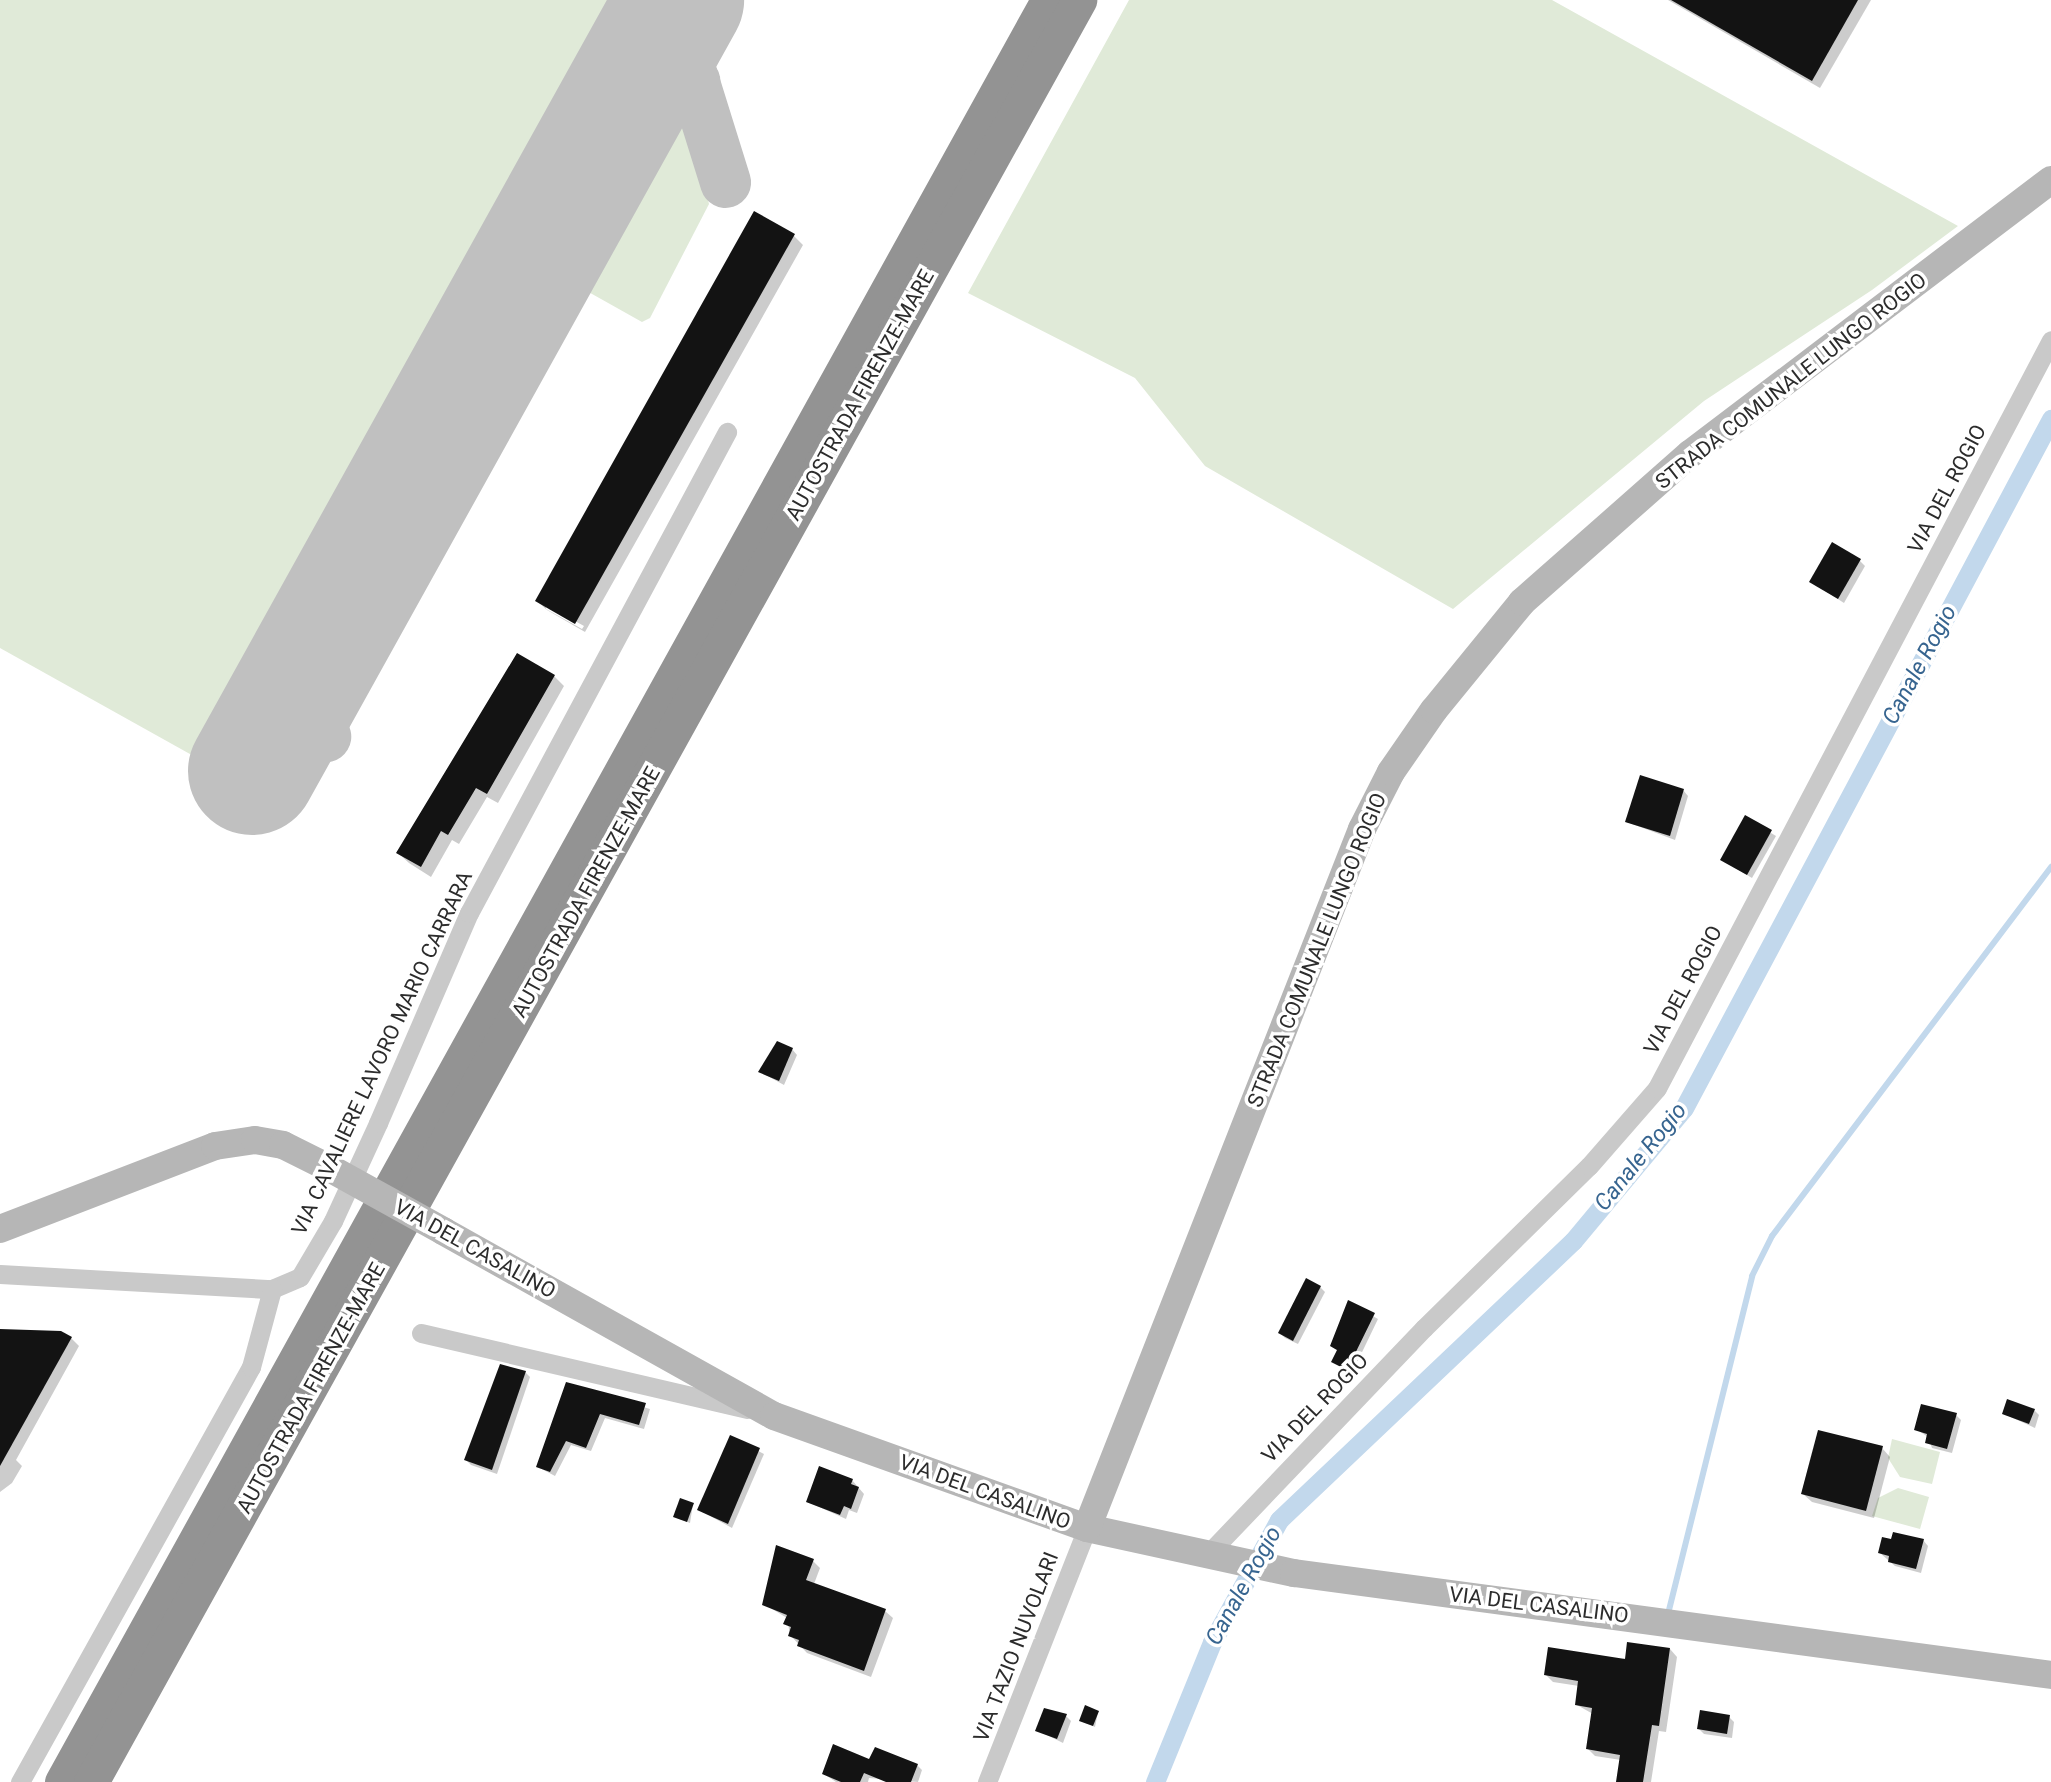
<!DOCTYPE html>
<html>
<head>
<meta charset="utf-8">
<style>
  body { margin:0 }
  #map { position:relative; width:2051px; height:1782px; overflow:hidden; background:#fff; font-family:Roboto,sans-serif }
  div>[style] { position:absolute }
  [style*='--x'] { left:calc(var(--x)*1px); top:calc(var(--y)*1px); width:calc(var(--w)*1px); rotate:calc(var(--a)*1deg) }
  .green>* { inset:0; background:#e0ead8 }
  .shadow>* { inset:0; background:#0003 }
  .stream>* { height:6px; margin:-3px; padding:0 3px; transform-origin:3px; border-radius:3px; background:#c2d8ec }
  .canal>* { height:19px; margin:-9.5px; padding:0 9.5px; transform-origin:9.5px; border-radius:9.5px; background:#c2d8ec }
  .taxiway>* { height:51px; margin:-25.5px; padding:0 25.5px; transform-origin:25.5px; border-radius:25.5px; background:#c0c0c0 }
  .runway>* { height:128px; margin:-64px; padding:0 64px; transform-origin:64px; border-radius:64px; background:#c0c0c0 }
  .building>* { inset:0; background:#131313 }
  .street>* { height:19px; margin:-9.5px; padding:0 9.5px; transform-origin:9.5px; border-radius:9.5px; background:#c9c9c9 }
  .secondary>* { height:28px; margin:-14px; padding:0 14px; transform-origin:14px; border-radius:14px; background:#b6b6b6 }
  .highway>* { height:35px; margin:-17.5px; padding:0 17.5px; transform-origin:17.5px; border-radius:17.5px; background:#939393 }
  .secondary-bridge>* { height:28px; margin:-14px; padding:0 14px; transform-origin:14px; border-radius:14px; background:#b6b6b6 }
  span { translate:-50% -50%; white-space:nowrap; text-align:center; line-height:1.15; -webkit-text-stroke:7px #fff; paint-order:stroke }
  .street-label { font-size:21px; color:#2c2c2c }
  .water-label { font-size:23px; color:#376590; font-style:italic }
</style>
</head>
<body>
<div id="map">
  <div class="green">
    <i style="clip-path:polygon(0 0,640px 0,215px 768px,0 648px)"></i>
    <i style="clip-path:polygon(1129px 0,1552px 0,1958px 226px,1872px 290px,1704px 401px,1453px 609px,1205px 466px,1135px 378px,968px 293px)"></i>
    <i style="clip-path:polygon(675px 82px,684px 98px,709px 204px,650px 318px,642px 322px,560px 276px,661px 91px)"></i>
    <i style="clip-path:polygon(1892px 1439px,1940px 1452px,1932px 1484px,1900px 1477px,1888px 1458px)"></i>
    <i style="clip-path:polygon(1898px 1488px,1929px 1497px,1920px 1529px,1872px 1516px,1878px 1498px)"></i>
  </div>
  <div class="shadow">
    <i style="clip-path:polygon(1668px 0,1871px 0,1820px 88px)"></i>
    <i style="clip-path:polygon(evenodd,793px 235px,803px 245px,585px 632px,547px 610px,537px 601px,793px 235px,546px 605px,584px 626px,582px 629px,546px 609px,546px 605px)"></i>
    <i style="clip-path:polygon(1860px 561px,1865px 566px,1844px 603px,1811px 582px)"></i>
    <i style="clip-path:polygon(554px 676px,564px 686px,498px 803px,487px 797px,459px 844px,452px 840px,431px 877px,409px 863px,398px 853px)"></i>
    <i style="clip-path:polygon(1683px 790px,1688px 796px,1675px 840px,1627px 822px)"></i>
    <i style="clip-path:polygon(1746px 818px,1776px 836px,1752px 878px,1722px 860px)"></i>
    <i style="clip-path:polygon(792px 1049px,797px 1055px,784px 1085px,760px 1072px,766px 1059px,771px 1061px)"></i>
    <i style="clip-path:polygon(1320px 1287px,1325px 1292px,1298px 1344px,1285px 1338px,1280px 1333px)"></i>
    <i style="clip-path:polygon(1349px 1302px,1378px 1319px,1352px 1373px,1333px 1362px,1338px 1351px,1331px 1346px)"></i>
    <i style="clip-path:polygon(0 1331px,71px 1338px,79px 1346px,16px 1460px,22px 1466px,12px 1483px,0 1492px)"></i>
    <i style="clip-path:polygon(525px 1372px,530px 1377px,497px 1474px,471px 1465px,466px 1460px)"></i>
    <i style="clip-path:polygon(567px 1384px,650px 1409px,644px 1429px,605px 1418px,591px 1451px,571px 1445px,555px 1476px,538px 1467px)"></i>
    <i style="clip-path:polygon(2034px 1410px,2039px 1415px,2035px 1428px,2004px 1414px)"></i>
    <i style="clip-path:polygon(1956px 1415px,1961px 1420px,1952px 1453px,1932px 1448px,1928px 1437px,1916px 1429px)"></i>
    <i style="clip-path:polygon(731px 1437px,764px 1454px,732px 1528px,699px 1510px)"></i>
    <i style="clip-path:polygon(1882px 1448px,1890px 1457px,1874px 1518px,1812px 1502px,1803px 1494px)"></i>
    <i style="clip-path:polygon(852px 1480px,864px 1494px,857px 1513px,849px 1510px,846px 1519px,808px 1502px)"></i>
    <i style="clip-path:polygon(693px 1504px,690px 1523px,677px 1518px)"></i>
    <i style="clip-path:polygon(1923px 1540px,1928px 1546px,1921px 1573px,1895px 1566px,1880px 1553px)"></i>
    <i style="clip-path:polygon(813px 1561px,820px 1568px,814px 1584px,885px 1611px,893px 1618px,871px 1677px,807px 1653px,790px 1635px,787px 1618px,764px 1604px)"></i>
    <i style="clip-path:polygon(1670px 1649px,1677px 1657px,1666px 1732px,1659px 1731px,1651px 1782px,1618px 1782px,1621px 1760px,1595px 1756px,1587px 1748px,1593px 1714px,1577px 1705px,1579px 1686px,1553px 1682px,1546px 1675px)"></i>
    <i style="clip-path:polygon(1098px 1712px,1095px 1727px,1083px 1722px)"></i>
    <i style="clip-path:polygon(1066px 1716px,1071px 1721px,1063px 1743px,1037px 1730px)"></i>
    <i style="clip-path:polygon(1729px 1717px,1734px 1722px,1732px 1738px,1704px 1734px,1699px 1729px)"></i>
    <i style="clip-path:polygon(870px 1761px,917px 1765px,922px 1770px,918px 1782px,869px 1778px,868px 1782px,836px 1782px,824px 1774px)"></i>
  </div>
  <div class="stream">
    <i style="--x:1669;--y:1610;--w:344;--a:-76"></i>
    <i style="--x:1752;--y:1276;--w:45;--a:-63.4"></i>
    <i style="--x:1772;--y:1236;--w:463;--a:-52.9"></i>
  </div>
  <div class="canal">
    <i style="--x:1155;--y:1782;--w:151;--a:-67.8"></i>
    <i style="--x:1212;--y:1642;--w:139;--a:-61.2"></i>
    <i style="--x:1279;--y:1520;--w:405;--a:-43.5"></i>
    <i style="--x:1573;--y:1241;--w:173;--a:-50.2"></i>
    <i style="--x:1684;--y:1108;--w:781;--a:-61.96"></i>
  </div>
  <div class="taxiway">
    <i style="--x:682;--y:0;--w:34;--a:95"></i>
    <i style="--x:679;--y:34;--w:155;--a:72.7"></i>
    <i style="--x:634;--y:83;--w:34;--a:-27"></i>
    <i style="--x:664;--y:68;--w:33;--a:23"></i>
    <i style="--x:285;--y:712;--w:47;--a:31"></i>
  </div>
  <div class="runway">
    <i style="--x:252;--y:771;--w:882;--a:-60.96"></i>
  </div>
  <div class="building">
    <i style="clip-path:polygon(1671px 0,1858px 0,1812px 81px)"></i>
    <i style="clip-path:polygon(754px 211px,795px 234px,575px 624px,535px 601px)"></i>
    <i style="clip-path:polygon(1832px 542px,1861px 559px,1838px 599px,1809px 582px)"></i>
    <i style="clip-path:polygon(517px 653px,555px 675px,487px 794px,476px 788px,448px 835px,441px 831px,421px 867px,396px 853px)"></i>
    <i style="clip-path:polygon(1640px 775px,1684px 789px,1670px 836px,1625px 822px)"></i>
    <i style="clip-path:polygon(1745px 815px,1772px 830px,1747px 875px,1720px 860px)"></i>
    <i style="clip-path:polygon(777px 1041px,793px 1048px,779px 1081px,758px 1072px)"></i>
    <i style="clip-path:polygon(1306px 1278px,1321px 1286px,1293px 1341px,1278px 1333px)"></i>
    <i style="clip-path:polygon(1348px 1300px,1375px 1313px,1347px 1370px,1331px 1362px,1337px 1350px,1330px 1346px)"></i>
    <i style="clip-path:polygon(0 1329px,61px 1331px,72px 1337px,0 1466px)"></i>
    <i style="clip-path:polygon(500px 1364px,526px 1371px,492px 1470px,464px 1460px)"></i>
    <i style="clip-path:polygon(566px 1382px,646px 1403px,639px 1425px,600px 1414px,586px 1448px,566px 1441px,550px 1472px,536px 1467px)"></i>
    <i style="clip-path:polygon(2007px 1399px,2035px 1409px,2029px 1424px,2002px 1414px)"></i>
    <i style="clip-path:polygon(1921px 1404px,1957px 1413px,1947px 1449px,1925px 1443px,1927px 1434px,1914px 1430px)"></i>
    <i style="clip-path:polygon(1818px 1430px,1883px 1446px,1866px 1511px,1801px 1494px)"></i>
    <i style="clip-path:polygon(730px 1435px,760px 1448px,728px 1524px,697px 1510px)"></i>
    <i style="clip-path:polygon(819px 1466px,853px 1479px,851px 1484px,859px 1487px,851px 1509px,844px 1506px,840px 1515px,806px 1502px)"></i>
    <i style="clip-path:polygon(680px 1498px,694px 1503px,687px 1522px,673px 1517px)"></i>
    <i style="clip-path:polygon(1893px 1532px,1924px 1539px,1916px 1569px,1888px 1562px,1889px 1556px,1878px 1553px,1882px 1537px,1891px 1539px)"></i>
    <i style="clip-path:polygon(776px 1545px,814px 1559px,806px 1580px,886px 1609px,864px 1671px,797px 1646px,799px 1640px,788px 1636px,791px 1627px,783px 1624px,787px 1615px,762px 1605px)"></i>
    <i style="clip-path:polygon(1627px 1642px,1670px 1648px,1659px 1726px,1652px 1725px,1643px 1782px,1616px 1782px,1620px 1755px,1586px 1749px,1592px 1708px,1575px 1705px,1578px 1681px,1544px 1675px,1548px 1647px,1625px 1659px)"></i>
    <i style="clip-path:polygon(1085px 1705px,1099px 1711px,1093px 1726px,1079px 1721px)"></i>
    <i style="clip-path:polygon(1044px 1708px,1067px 1714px,1057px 1739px,1035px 1731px)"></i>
    <i style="clip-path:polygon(1700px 1710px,1730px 1715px,1727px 1734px,1697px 1729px)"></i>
    <i style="clip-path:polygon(833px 1744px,869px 1759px,875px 1747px,918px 1764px,911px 1782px,886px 1782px,864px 1773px,860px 1782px,841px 1782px,822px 1774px)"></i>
  </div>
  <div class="street">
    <i style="--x:0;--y:1274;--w:272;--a:3.2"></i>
    <i style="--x:272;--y:1289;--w:30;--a:-23"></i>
    <i style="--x:300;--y:1277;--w:65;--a:-59.5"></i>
    <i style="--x:333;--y:1221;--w:108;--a:-65.3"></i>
    <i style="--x:378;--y:1123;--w:229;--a:-66.6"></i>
    <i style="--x:469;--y:913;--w:546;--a:-61.79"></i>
    <i style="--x:421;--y:1333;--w:335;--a:13.1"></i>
    <i style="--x:1207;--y:1555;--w:314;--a:-46.3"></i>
    <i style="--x:1424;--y:1328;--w:231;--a:-44.5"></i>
    <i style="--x:1589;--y:1166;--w:103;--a:-48.9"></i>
    <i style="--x:1657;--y:1088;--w:845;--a:-62.22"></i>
    <i style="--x:20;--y:1782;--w:475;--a:-60.9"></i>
    <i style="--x:251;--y:1367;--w:81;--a:-74.9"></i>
    <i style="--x:987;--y:1782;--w:273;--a:-68.5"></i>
  </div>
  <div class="secondary">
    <i style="--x:0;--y:1229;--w:230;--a:-21.1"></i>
    <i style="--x:215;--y:1146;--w:40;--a:-8.5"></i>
    <i style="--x:255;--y:1140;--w:28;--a:10"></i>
    <i style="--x:283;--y:1145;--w:56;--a:26.6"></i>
    <i style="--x:443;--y:1231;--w:379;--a:29.2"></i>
    <i style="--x:774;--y:1416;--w:332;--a:19.7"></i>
    <i style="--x:1087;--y:1528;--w:212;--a:12.3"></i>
    <i style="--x:1294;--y:1573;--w:764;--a:7.67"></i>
    <i style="--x:1087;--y:1528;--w:751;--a:-68.52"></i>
    <i style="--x:1362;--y:829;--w:64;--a:-63"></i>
    <i style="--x:1391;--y:772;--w:75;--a:-55.3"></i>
    <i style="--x:1434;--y:710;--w:139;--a:-50.8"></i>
    <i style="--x:1522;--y:602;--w:224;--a:-41.4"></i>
    <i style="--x:1690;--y:454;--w:453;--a:-37.2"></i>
  </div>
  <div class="highway">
    <i style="--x:62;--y:1782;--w:2037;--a:-61.04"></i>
    <i style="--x:91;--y:1782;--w:2038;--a:-60.99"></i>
  </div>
  <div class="secondary-bridge">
    <i style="--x:333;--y:1170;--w:126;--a:29"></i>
  </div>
  <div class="street-label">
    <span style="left:1791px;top:381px;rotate:-38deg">STRADA COMUNALE LUNGO ROGIO</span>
    <span style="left:860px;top:395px;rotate:-61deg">AUTOSTRADA FIRENZE-MARE</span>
    <span style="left:1947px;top:489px;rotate:-62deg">VIA DEL ROGIO</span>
    <span style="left:586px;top:892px;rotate:-61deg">AUTOSTRADA FIRENZE-MARE</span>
    <span style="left:1317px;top:950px;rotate:-68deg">STRADA COMUNALE LUNGO ROGIO</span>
    <span style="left:1683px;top:990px;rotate:-62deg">VIA DEL ROGIO</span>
    <span style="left:382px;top:1053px;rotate:-65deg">VIA CAVALIERE LAVORO MARIO CARRARA</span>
    <span style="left:475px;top:1249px;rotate:29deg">VIA DEL CASALINO</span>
    <span style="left:311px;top:1388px;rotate:-61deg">AUTOSTRADA FIRENZE-MARE</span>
    <span style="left:1315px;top:1408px;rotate:-46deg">VIA DEL ROGIO</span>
    <span style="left:985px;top:1492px;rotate:20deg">VIA DEL CASALINO</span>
    <span style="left:1539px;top:1605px;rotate:7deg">VIA DEL CASALINO</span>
    <span style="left:1016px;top:1647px;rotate:-69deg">VIA TAZIO NUVOLARI</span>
  </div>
  <div class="water-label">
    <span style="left:1920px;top:665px;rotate:-62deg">Canale Rogio</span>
    <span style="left:1641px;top:1157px;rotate:-51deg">Canale Rogio</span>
    <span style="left:1244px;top:1586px;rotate:-61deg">Canale Rogio</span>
  </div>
</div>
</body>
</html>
